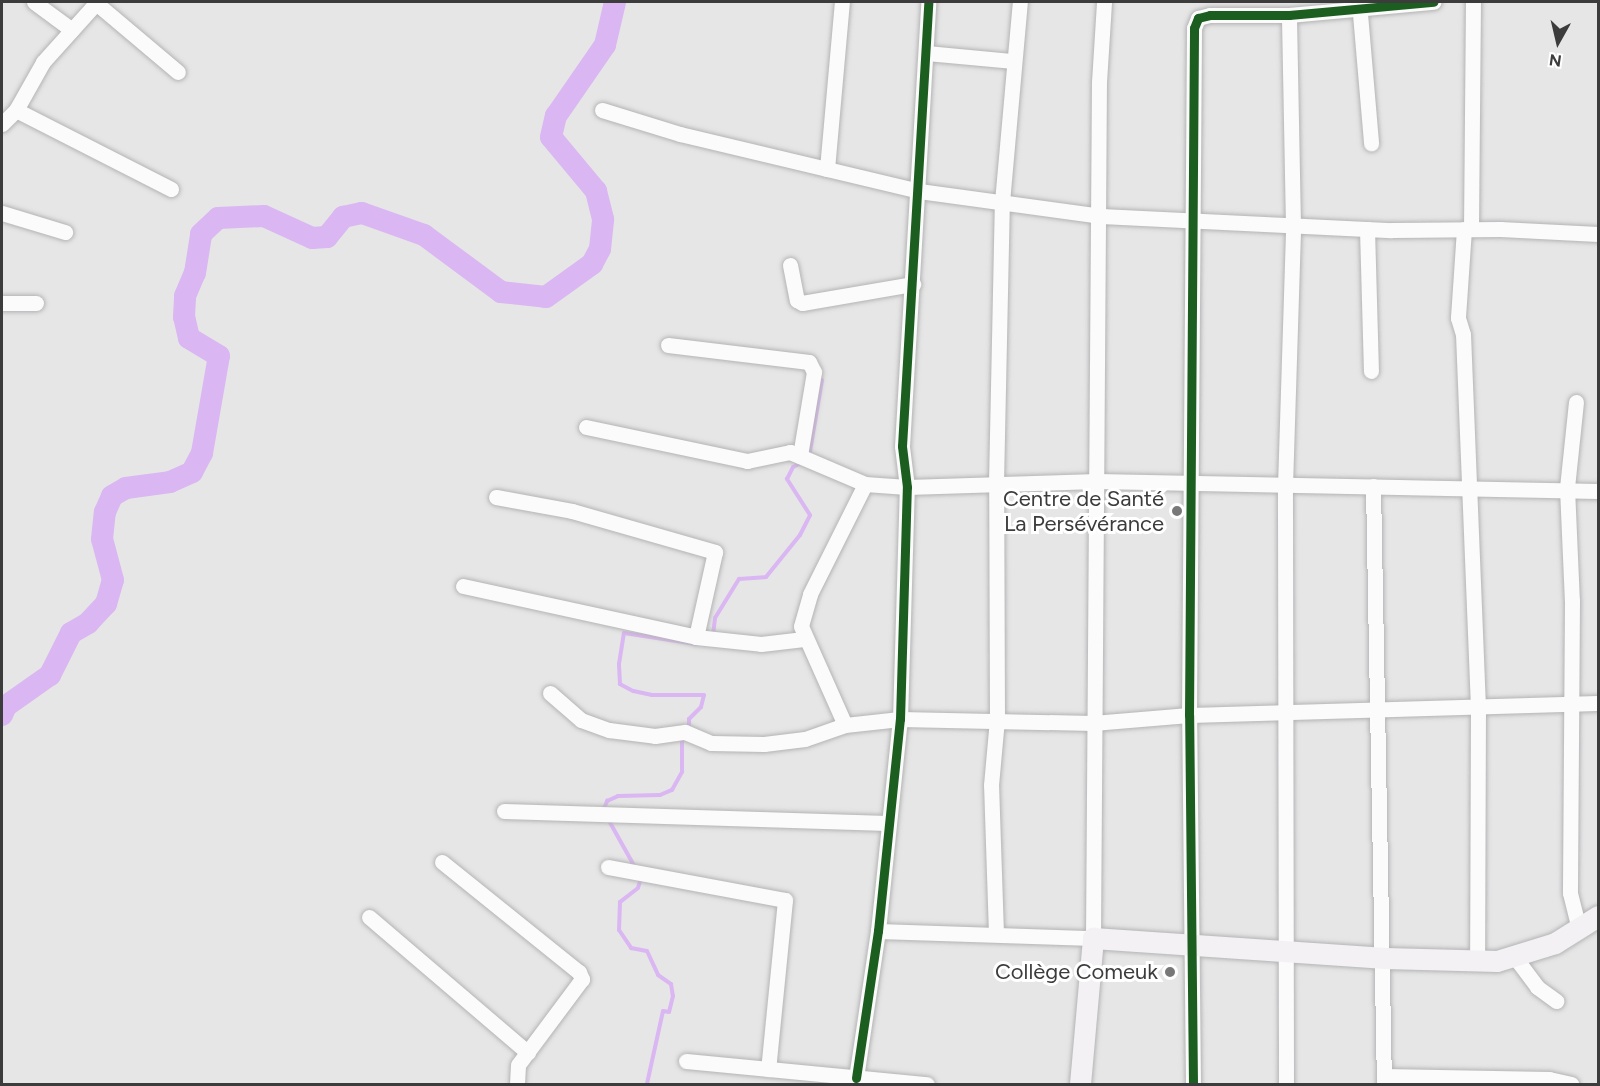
<!DOCTYPE html>
<html>
<head>
<meta charset="utf-8">
<style>
  body { margin:0 }
  #map { position:relative; width:1600px; height:1086px; overflow:hidden; background:#e6e6e7; font-family:Figtree,sans-serif }
  div>[style] { position:absolute }
  [style*='--x'] { left:calc(var(--x)*1px); top:calc(var(--y)*1px); width:calc(var(--w)*1px); rotate:calc(var(--a)*1deg) }
  .stream>* { height:4px; margin:-2px; padding:0 2px; transform-origin:2px; border-radius:2px; background:#dab6f2 }
  .river>* { height:22px; margin:-11px; padding:0 11px; transform-origin:11px; border-radius:11px; background:#dab6f2 }
  .roads { filter:drop-shadow(0 0 2px #b4b4b5) drop-shadow(0 0 2px #b4b4b5) }
  .street>* { height:15px; margin:-7.5px; padding:0 7.5px; transform-origin:7.5px; border-radius:7.5px; background:#fbfbfb }
  .secondary>* { height:21px; margin:-10.5px; padding:0 10.5px; transform-origin:10.5px; border-radius:10.5px; background:#f3f1f4 }
  .cycleway>* { height:9px; margin:-4.5px; padding:0 4.5px; transform-origin:4.5px; border-radius:4.5px; background:#1b5e20 }
  .dots>* { width:16px; height:16px; translate:-50% -50%; box-sizing:border-box; border:3px solid #fff; border-radius:50% }
  span { translate:-50% -50%; white-space:nowrap; text-align:center; line-height:1.15; -webkit-text-stroke:6px #fff; paint-order:stroke }
  .poi-label { font-size:22px; color:#3d3c3d }
  .right { translate:-100% -50%; text-align:right }
  .frame { position:absolute; inset:0; border:3px solid #3d3c3d; pointer-events:none }
  .north { position:absolute; left:1528px; top:12px; width:60px; height:60px; -webkit-text-stroke:4px #fff; paint-order:stroke; rotate:188deg; font-size:16px; font-weight:700; line-height:24px; text-align:center; color:#3d3c3d }
  .north::after { content:''; display:block; margin:auto; width:21px; height:27px; background:#3d3c3d; clip-path:polygon(50% 0,100% 100%,50% 72%,0 100%) }
</style>
</head>
<body>
<div id="map">
  <div class="stream">
    <i style="--x:809;--y:457;--w:78;--a:-80.4"></i>
    <i style="--x:713;--y:635;--w:17;--a:-83"></i>
    <i style="--x:715;--y:618;--w:46;--a:-58.4"></i>
    <i style="--x:739;--y:579;--w:27;--a:-4"></i>
    <i style="--x:766;--y:577;--w:54;--a:-51"></i>
    <i style="--x:800;--y:535;--w:22;--a:-63"></i>
    <i style="--x:810;--y:515;--w:43;--a:-122.6"></i>
    <i style="--x:787;--y:479;--w:13;--a:-63"></i>
    <i style="--x:793;--y:467;--w:9;--a:-27"></i>
    <i style="--x:689;--y:729;--w:10;--a:-90"></i>
    <i style="--x:689;--y:719;--w:17;--a:-45"></i>
    <i style="--x:701;--y:707;--w:12;--a:-76"></i>
    <i style="--x:704;--y:695;--w:52;--a:180"></i>
    <i style="--x:652;--y:695;--w:19;--a:-168"></i>
    <i style="--x:633;--y:691;--w:15;--a:-152"></i>
    <i style="--x:620;--y:684;--w:20;--a:-93"></i>
    <i style="--x:619;--y:664;--w:31;--a:-81"></i>
    <i style="--x:624;--y:633;--w:73;--a:8.7"></i>
    <i style="--x:604;--y:809;--w:9;--a:-69"></i>
    <i style="--x:607;--y:801;--w:12;--a:-24"></i>
    <i style="--x:618;--y:796;--w:42;--a:-1.4"></i>
    <i style="--x:660;--y:795;--w:13;--a:-23"></i>
    <i style="--x:672;--y:790;--w:21;--a:-61"></i>
    <i style="--x:682;--y:772;--w:35;--a:-90"></i>
    <i style="--x:608;--y:819;--w:57;--a:60.8"></i>
    <i style="--x:641;--y:878;--w:10;--a:107"></i>
    <i style="--x:638;--y:888;--w:23;--a:142"></i>
    <i style="--x:620;--y:902;--w:28;--a:92"></i>
    <i style="--x:619;--y:930;--w:22;--a:56"></i>
    <i style="--x:631;--y:948;--w:16;--a:11"></i>
    <i style="--x:647;--y:951;--w:26;--a:65"></i>
    <i style="--x:658;--y:975;--w:16;--a:35"></i>
    <i style="--x:671;--y:984;--w:12;--a:81"></i>
    <i style="--x:673;--y:996;--w:16;--a:104"></i>
    <i style="--x:669;--y:1012;--w:6;--a:-171"></i>
    <i style="--x:663;--y:1011;--w:75;--a:102.4"></i>
  </div>
  <div class="river">
    <i style="--x:2;--y:715;--w:10;--a:-66"></i>
    <i style="--x:6;--y:706;--w:54;--a:-35.2"></i>
    <i style="--x:50;--y:675;--w:47;--a:-63.4"></i>
    <i style="--x:71;--y:633;--w:20;--a:-30"></i>
    <i style="--x:88;--y:623;--w:26;--a:-47"></i>
    <i style="--x:106;--y:604;--w:25;--a:-74"></i>
    <i style="--x:113;--y:580;--w:42;--a:-105"></i>
    <i style="--x:102;--y:539;--w:27;--a:-84"></i>
    <i style="--x:105;--y:512;--w:17;--a:-66"></i>
    <i style="--x:112;--y:496;--w:16;--a:-30"></i>
    <i style="--x:126;--y:488;--w:44;--a:-7.8"></i>
    <i style="--x:170;--y:482;--w:24;--a:-24"></i>
    <i style="--x:192;--y:472;--w:21;--a:-62"></i>
    <i style="--x:202;--y:453;--w:98;--a:-80.1"></i>
    <i style="--x:219;--y:356;--w:35;--a:-149"></i>
    <i style="--x:189;--y:338;--w:22;--a:-103"></i>
    <i style="--x:184;--y:317;--w:21;--a:-87"></i>
    <i style="--x:185;--y:296;--w:25;--a:-67"></i>
    <i style="--x:195;--y:273;--w:39;--a:-81"></i>
    <i style="--x:201;--y:234;--w:23;--a:-43"></i>
    <i style="--x:218;--y:218;--w:46;--a:-2.5"></i>
    <i style="--x:264;--y:216;--w:53;--a:24.6"></i>
    <i style="--x:312;--y:238;--w:15;--a:-4"></i>
    <i style="--x:327;--y:237;--w:26;--a:-51"></i>
    <i style="--x:343;--y:217;--w:19;--a:-12"></i>
    <i style="--x:362;--y:213;--w:66;--a:19.5"></i>
    <i style="--x:424;--y:235;--w:96;--a:36.5"></i>
    <i style="--x:501;--y:292;--w:45;--a:6.3"></i>
    <i style="--x:546;--y:297;--w:57;--a:-35.7"></i>
    <i style="--x:592;--y:264;--w:17;--a:-62"></i>
    <i style="--x:600;--y:249;--w:30;--a:-84"></i>
    <i style="--x:603;--y:219;--w:29;--a:-104"></i>
    <i style="--x:596;--y:191;--w:70;--a:-129.8"></i>
    <i style="--x:551;--y:137;--w:22;--a:-77"></i>
    <i style="--x:556;--y:116;--w:86;--a:-55.4"></i>
    <i style="--x:605;--y:45;--w:44;--a:-76.9"></i>
  </div>
  <div class="roads">
    <div class="street">
      <i style="--x:34;--y:2;--w:47;--a:36.4"></i>
      <i style="--x:1359;--y:2;--w:142;--a:85.1"></i>
      <i style="--x:96;--y:3;--w:107;--a:40.1"></i>
      <i style="--x:926;--y:53;--w:86;--a:5.3"></i>
      <i style="--x:16;--y:110;--w:174;--a:27"></i>
      <i style="--x:602;--y:110;--w:82;--a:17.1"></i>
      <i style="--x:680;--y:134;--w:246;--a:13.4"></i>
      <i style="--x:919;--y:191;--w:184;--a:7.8"></i>
      <i style="--x:1101;--y:216;--w:291;--a:2.8"></i>
      <i style="--x:1392;--y:230;--w:108;--a:-0.5"></i>
      <i style="--x:1500;--y:229;--w:98;--a:2.9"></i>
      <i style="--x:2;--y:124;--w:20;--a:-45"></i>
      <i style="--x:16;--y:110;--w:55;--a:-60.6"></i>
      <i style="--x:43;--y:62;--w:81;--a:-48"></i>
      <i style="--x:827;--y:169;--w:168;--a:-84.9"></i>
      <i style="--x:2;--y:213;--w:66;--a:16.8"></i>
      <i style="--x:1367;--y:229;--w:142;--a:88.4"></i>
      <i style="--x:1464;--y:229;--w:89;--a:93.9"></i>
      <i style="--x:1458;--y:318;--w:17;--a:73"></i>
      <i style="--x:1463;--y:334;--w:372;--a:87.7"></i>
      <i style="--x:1478;--y:706;--w:256;--a:90.2"></i>
      <i style="--x:1471;--y:229;--w:227;--a:-89.5"></i>
      <i style="--x:790;--y:265;--w:36;--a:79"></i>
      <i style="--x:797;--y:300;--w:6;--a:31"></i>
      <i style="--x:802;--y:303;--w:113;--a:-9.7"></i>
      <i style="--x:2;--y:303;--w:34;--a:0"></i>
      <i style="--x:668;--y:345;--w:142;--a:6.9"></i>
      <i style="--x:809;--y:362;--w:11;--a:63"></i>
      <i style="--x:814;--y:372;--w:85;--a:99.5"></i>
      <i style="--x:1576;--y:402;--w:86;--a:96"></i>
      <i style="--x:1567;--y:488;--w:113;--a:87.5"></i>
      <i style="--x:1572;--y:601;--w:292;--a:90.4"></i>
      <i style="--x:1570;--y:893;--w:37;--a:76"></i>
      <i style="--x:586;--y:427;--w:165;--a:11.9"></i>
      <i style="--x:747;--y:461;--w:44;--a:-11.8"></i>
      <i style="--x:790;--y:452;--w:82;--a:23.1"></i>
      <i style="--x:865;--y:484;--w:42;--a:4.1"></i>
      <i style="--x:907;--y:487;--w:190;--a:-1.8"></i>
      <i style="--x:1097;--y:481;--w:501;--a:1.14"></i>
      <i style="--x:1373;--y:486;--w:598;--a:88.95"></i>
      <i style="--x:496;--y:497;--w:77;--a:10.4"></i>
      <i style="--x:572;--y:511;--w:149;--a:16"></i>
      <i style="--x:715;--y:552;--w:87;--a:102.6"></i>
      <i style="--x:463;--y:586;--w:239;--a:12.3"></i>
      <i style="--x:696;--y:637;--w:65;--a:6.1"></i>
      <i style="--x:761;--y:644;--w:43;--a:-6.6"></i>
      <i style="--x:550;--y:693;--w:41;--a:41.1"></i>
      <i style="--x:581;--y:720;--w:30;--a:20"></i>
      <i style="--x:609;--y:730;--w:46;--a:7.4"></i>
      <i style="--x:655;--y:736;--w:30;--a:-8"></i>
      <i style="--x:685;--y:732;--w:28;--a:23"></i>
      <i style="--x:711;--y:743;--w:53;--a:1.1"></i>
      <i style="--x:764;--y:744;--w:41;--a:-7"></i>
      <i style="--x:805;--y:739;--w:42;--a:-19.3"></i>
      <i style="--x:845;--y:725;--w:55;--a:-6.2"></i>
      <i style="--x:900;--y:719;--w:193;--a:1.2"></i>
      <i style="--x:1093;--y:723;--w:96;--a:-4.8"></i>
      <i style="--x:1189;--y:715;--w:409;--a:-1.7"></i>
      <i style="--x:845;--y:725;--w:108;--a:-114"></i>
      <i style="--x:801;--y:626;--w:33;--a:-74"></i>
      <i style="--x:810;--y:594;--w:123;--a:-63.4"></i>
      <i style="--x:504;--y:811;--w:384;--a:1.8"></i>
      <i style="--x:442;--y:862;--w:176;--a:38.8"></i>
      <i style="--x:579;--y:972;--w:8;--a:67"></i>
      <i style="--x:582;--y:979;--w:107;--a:126.7"></i>
      <i style="--x:518;--y:1065;--w:19;--a:93"></i>
      <i style="--x:608;--y:867;--w:180;--a:10.6"></i>
      <i style="--x:785;--y:900;--w:170;--a:95.7"></i>
      <i style="--x:369;--y:917;--w:209;--a:40.5"></i>
      <i style="--x:878;--y:931;--w:215;--a:1.9"></i>
      <i style="--x:1093;--y:938;--w:856;--a:-89.6"></i>
      <i style="--x:1099;--y:82;--w:80;--a:-86.4"></i>
      <i style="--x:996;--y:934;--w:149;--a:-91.9"></i>
      <i style="--x:991;--y:785;--w:66;--a:-84.8"></i>
      <i style="--x:997;--y:719;--w:236;--a:-90.2"></i>
      <i style="--x:996;--y:483;--w:281;--a:-88.8"></i>
      <i style="--x:1002;--y:202;--w:201;--a:-84.9"></i>
      <i style="--x:1514;--y:956;--w:39;--a:53"></i>
      <i style="--x:1537;--y:987;--w:24;--a:36"></i>
      <i style="--x:686;--y:1061;--w:242;--a:5.5"></i>
      <i style="--x:1384;--y:1076;--w:165;--a:1"></i>
      <i style="--x:1549;--y:1079;--w:23;--a:13"></i>
      <i style="--x:856;--y:1078;--w:149;--a:-81.5"></i>
      <i style="--x:878;--y:931;--w:213;--a:-84.1"></i>
      <i style="--x:900;--y:719;--w:232;--a:-88.3"></i>
      <i style="--x:907;--y:487;--w:41;--a:-97"></i>
      <i style="--x:902;--y:446;--w:445;--a:-86.6"></i>
      <i style="--x:1193;--y:1084;--w:369;--a:-90.6"></i>
      <i style="--x:1189;--y:715;--w:687;--a:-89.58"></i>
      <i style="--x:1194;--y:28;--w:11;--a:-68"></i>
      <i style="--x:1198;--y:18;--w:12;--a:-14"></i>
      <i style="--x:1210;--y:15;--w:79;--a:0"></i>
      <i style="--x:1289;--y:15;--w:145;--a:-5.2"></i>
      <i style="--x:1286;--y:1084;--w:598;--a:-90.1"></i>
      <i style="--x:1285;--y:486;--w:260;--a:-88.2"></i>
      <i style="--x:1293;--y:226;--w:211;--a:-91.1"></i>
    </div>
    <div class="secondary">
      <i style="--x:1080;--y:1084;--w:147;--a:-84.9"></i>
      <i style="--x:1093;--y:938;--w:293;--a:3.9"></i>
      <i style="--x:1385;--y:958;--w:112;--a:1.5"></i>
      <i style="--x:1497;--y:961;--w:61;--a:-17.2"></i>
      <i style="--x:1555;--y:943;--w:51;--a:-32.1"></i>
    </div>
  </div>
  <div class="cycleway">
    <i style="--x:856;--y:1078;--w:149;--a:-81.5"></i>
    <i style="--x:878;--y:931;--w:213;--a:-84.1"></i>
    <i style="--x:900;--y:719;--w:232;--a:-88.3"></i>
    <i style="--x:907;--y:487;--w:41;--a:-97"></i>
    <i style="--x:902;--y:446;--w:445;--a:-86.6"></i>
    <i style="--x:1193;--y:1084;--w:369;--a:-90.6"></i>
    <i style="--x:1189;--y:715;--w:687;--a:-89.58"></i>
    <i style="--x:1194;--y:28;--w:11;--a:-68"></i>
    <i style="--x:1198;--y:18;--w:12;--a:-14"></i>
    <i style="--x:1210;--y:15;--w:79;--a:0"></i>
    <i style="--x:1289;--y:15;--w:145;--a:-5.2"></i>
  </div>
  <div class="dots">
    <i style="left:1177px;top:511px;background:#787878"></i>
    <i style="left:1170px;top:972px;background:#787878"></i>
  </div>
  <div class="poi-label">
    <span class="right" style="left:1164px;top:511px">Centre de Santé<br>La Persévérance</span>
    <span class="right" style="left:1158px;top:972px">Collège Comeuk</span>
  </div>
  <div class="frame"></div>
  <div class="north">N</div>
</div>
</body>
</html>
